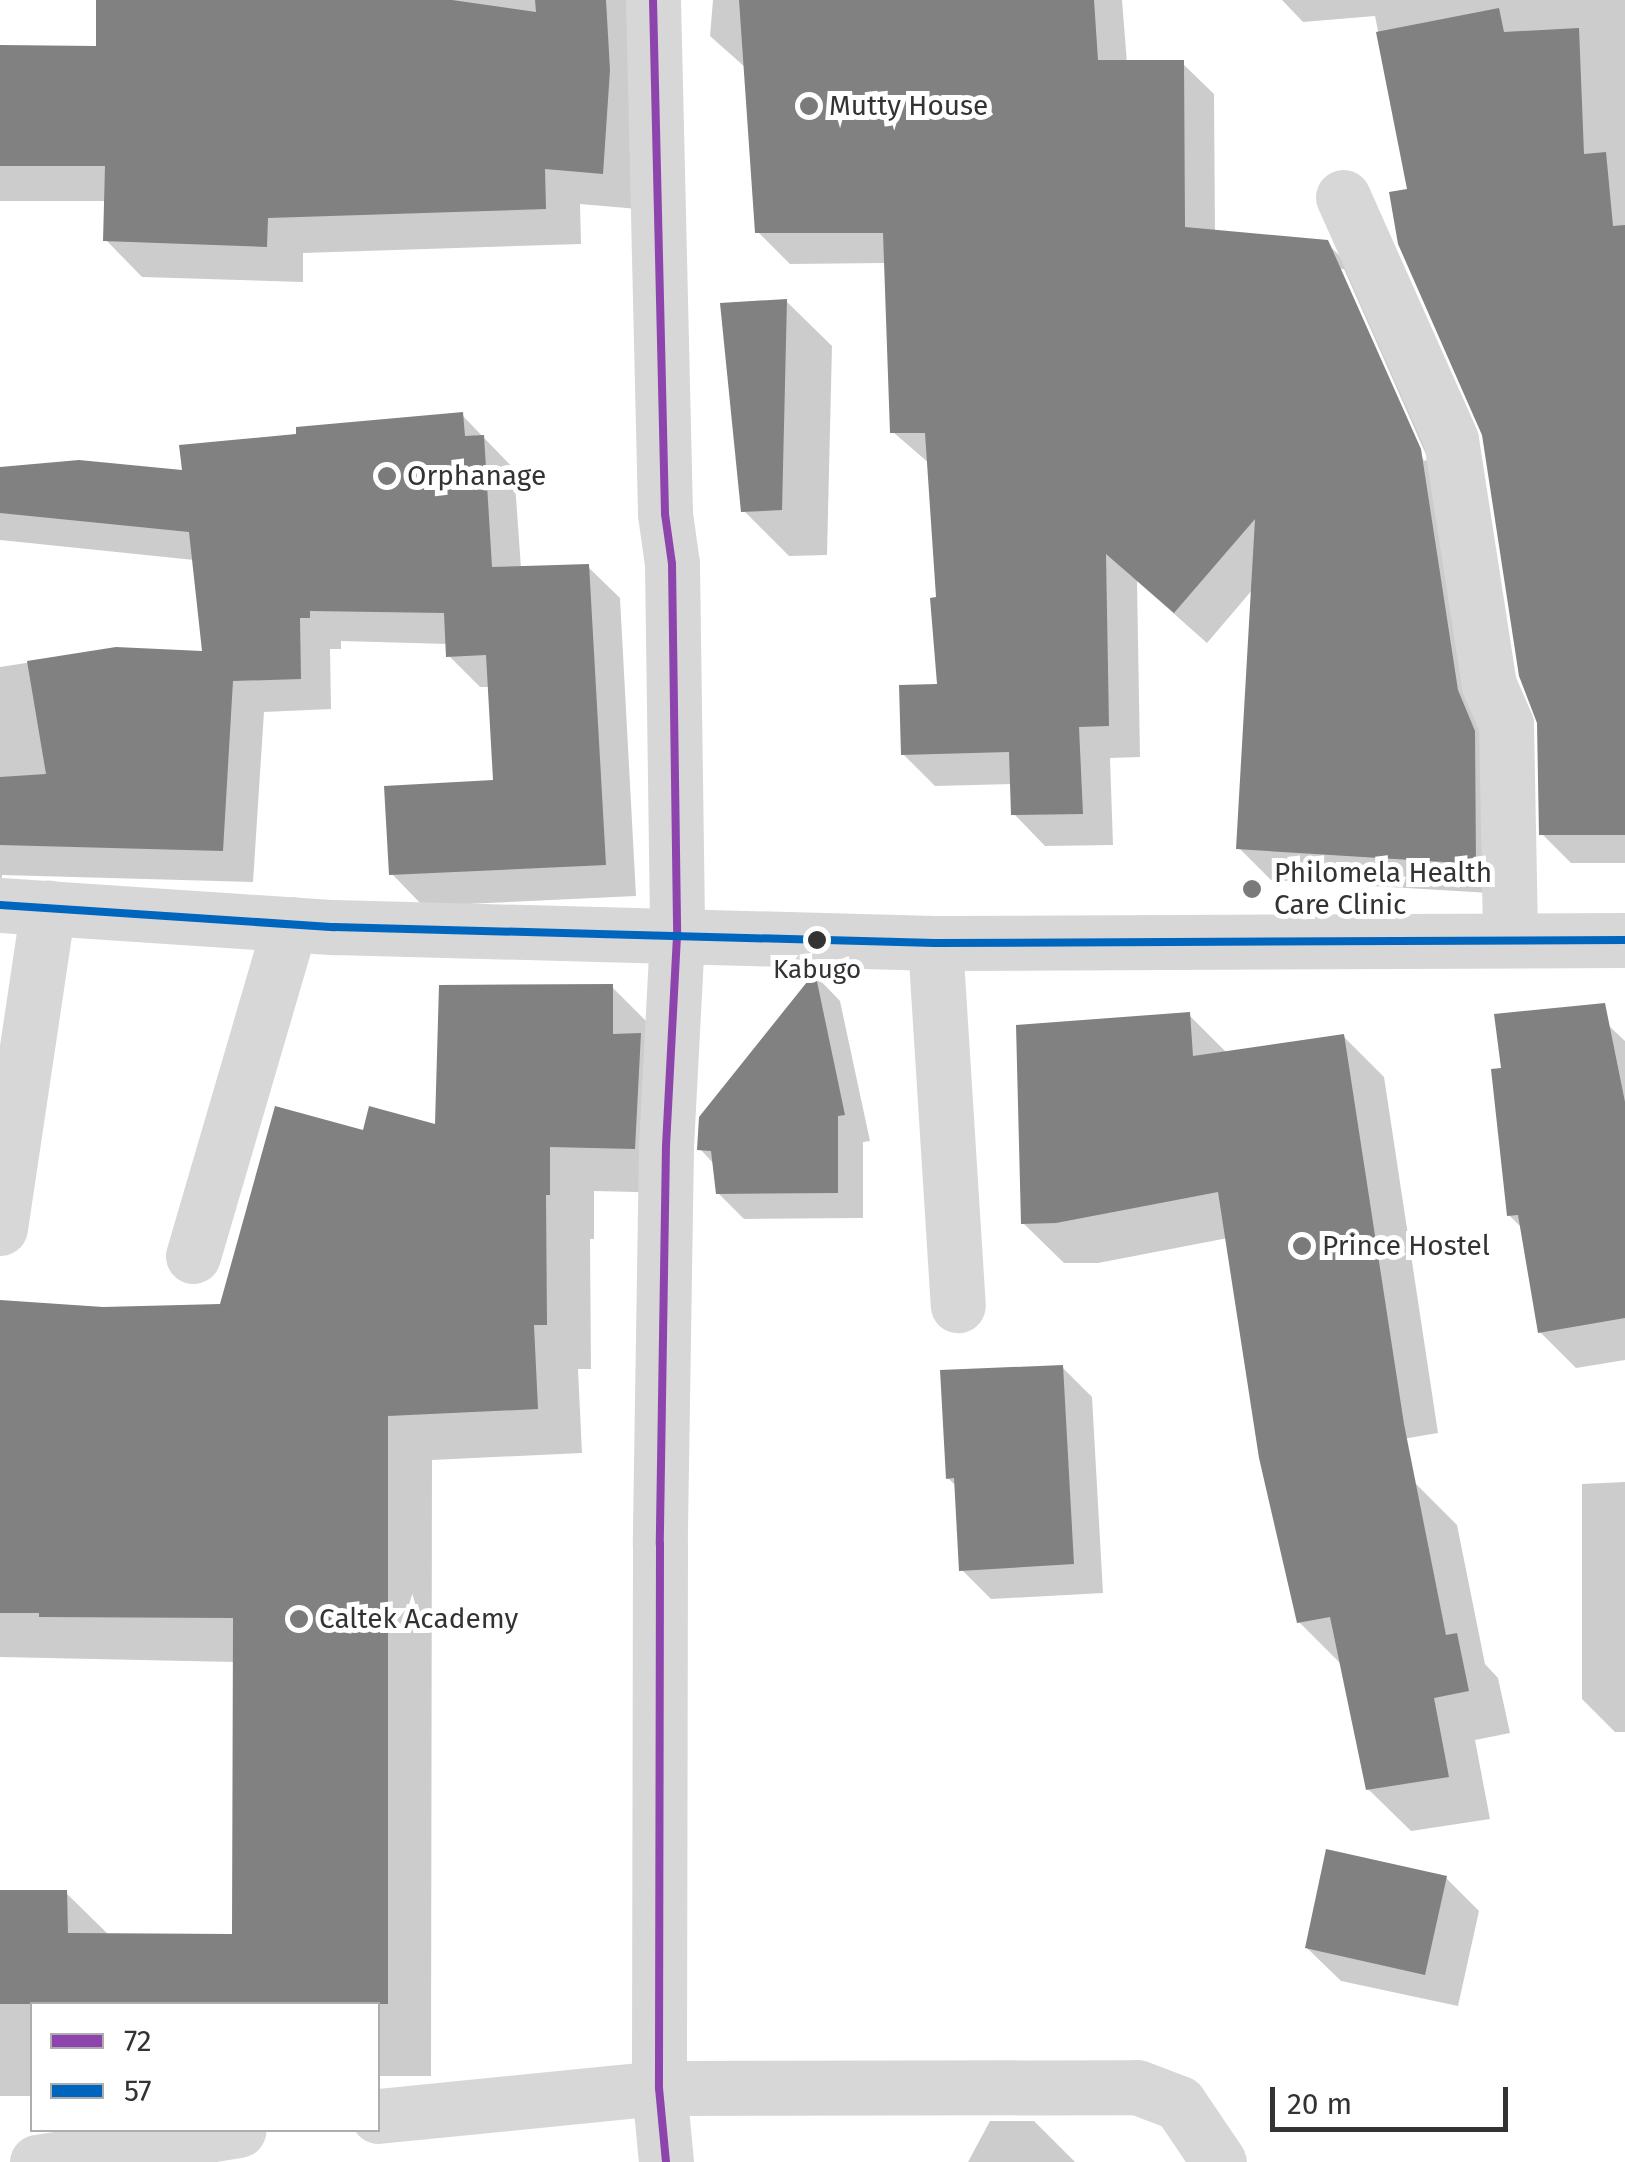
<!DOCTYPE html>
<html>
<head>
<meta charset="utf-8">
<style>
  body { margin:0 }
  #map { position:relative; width:1625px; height:2162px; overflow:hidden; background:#fff; font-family:"Fira Sans",sans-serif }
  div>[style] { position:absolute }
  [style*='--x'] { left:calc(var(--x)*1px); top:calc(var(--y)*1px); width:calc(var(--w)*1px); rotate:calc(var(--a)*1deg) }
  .shadow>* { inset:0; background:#0003 }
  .building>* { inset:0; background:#818181 }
  .minor>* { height:55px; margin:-27.5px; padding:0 27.5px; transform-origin:27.5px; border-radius:27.5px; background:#d7d7d7 }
  .bus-1>* { height:8px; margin:-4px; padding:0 4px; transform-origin:4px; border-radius:4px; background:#8e44ad }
  .bus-2>* { height:8px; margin:-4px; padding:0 4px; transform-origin:4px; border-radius:4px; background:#0065bd }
  .dots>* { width:28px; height:28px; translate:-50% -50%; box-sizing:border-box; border:5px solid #fff; border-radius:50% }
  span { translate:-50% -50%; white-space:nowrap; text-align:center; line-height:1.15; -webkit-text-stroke:10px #fff; paint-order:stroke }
  .bus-label { font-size:26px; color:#333 }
  .poi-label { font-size:28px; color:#333 }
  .left { translate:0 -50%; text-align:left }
  .legend { position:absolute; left:30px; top:2002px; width:350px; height:130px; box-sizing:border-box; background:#fff; border:2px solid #adadad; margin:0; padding:12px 18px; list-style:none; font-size:30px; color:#333 }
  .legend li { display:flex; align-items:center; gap:20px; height:50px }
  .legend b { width:50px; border:2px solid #adadad }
  .scale { position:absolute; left:1270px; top:2087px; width:238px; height:45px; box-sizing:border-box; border:5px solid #333; border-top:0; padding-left:12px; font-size:30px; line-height:35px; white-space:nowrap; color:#333; -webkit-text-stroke:8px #fff; paint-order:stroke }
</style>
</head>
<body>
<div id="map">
  <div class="shadow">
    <i style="clip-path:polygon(99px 0,639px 0,638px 209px,580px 204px,581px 244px,303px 253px,303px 282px,142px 277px,106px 240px,106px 201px,0 201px,0 48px,99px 48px)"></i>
    <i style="clip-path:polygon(evenodd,713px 0,1122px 0,1127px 63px,1182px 63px,1214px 94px,1215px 232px,1327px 243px,1359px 275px,1452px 483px,1507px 894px,1271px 880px,1239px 848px,1253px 589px,1207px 643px,1137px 581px,1140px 757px,1110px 758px,1113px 845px,1045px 846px,1014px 814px,1013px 784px,935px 786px,903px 754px,940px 687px,939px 600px,930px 464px,893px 432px,887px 263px,790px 264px,758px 232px,746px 68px,710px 36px,713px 0,1338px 269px,1344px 269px,1428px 459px,1424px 461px,1338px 269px)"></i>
    <i style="clip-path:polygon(1282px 0,1625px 0,1625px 863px,1571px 863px,1542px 834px,1540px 722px,1484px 434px,1410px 191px,1375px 16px,1303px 22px)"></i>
    <i style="clip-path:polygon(786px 301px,832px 346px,827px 555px,789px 556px,744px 511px)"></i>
    <i style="clip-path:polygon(462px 415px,514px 469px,521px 568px,588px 567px,620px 598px,636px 896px,423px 906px,392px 874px,495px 783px,490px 687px,480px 687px,449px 656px,448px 644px,341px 641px,341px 649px,330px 649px,331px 709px,264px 712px,253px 882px,2px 875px,0 923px,0 667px,116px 649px,204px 654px,194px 560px,0 540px,0 469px,185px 473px)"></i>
    <i style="clip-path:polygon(816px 976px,840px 1001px,870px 1141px,863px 1142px,863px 1218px,744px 1219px,718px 1193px,715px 1165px,700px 1149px)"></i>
    <i style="clip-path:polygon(612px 987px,657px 1032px,679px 1193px,594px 1191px,594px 1239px,590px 1239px,591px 1369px,578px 1369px,582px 1453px,432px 1460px,431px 2076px,378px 2076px,378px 2004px,32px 2004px,32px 2096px,0 2096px,0 1893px,66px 1893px,110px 1936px,235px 1937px,235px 1662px,0 1657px,0 1302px,103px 1310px,222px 1307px,364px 1133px,437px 1127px)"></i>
    <i style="clip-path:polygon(1189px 1015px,1227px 1053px,1343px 1036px,1384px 1077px,1438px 1433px,1296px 1457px,1228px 1238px,1098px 1263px,1064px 1263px,1023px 1223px)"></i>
    <i style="clip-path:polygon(1608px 1025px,1625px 1041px,1625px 1360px,1576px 1368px,1540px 1332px,1522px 1228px,1509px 1215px)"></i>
    <i style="clip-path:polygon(1062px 1367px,1092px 1397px,1103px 1593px,991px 1599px,961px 1569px,957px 1487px,948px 1478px)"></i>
    <i style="clip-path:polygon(1414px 1482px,1457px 1525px,1485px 1664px,1498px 1678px,1510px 1733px,1475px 1740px,1490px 1819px,1411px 1831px,1368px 1789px,1342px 1665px,1299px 1622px)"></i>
    <i style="clip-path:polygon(1625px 1482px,1625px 1732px,1615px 1732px,1582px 1699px,1582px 1484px)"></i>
    <i style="clip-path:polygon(1446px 1878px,1479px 1911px,1458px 2006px,1341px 1981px,1307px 1948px)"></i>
    <i style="clip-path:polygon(990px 2121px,1034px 2121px,1075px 2162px,968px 2162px)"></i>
  </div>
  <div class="building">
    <i style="clip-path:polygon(96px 0,452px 0,536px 12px,535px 0,606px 0,610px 70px,603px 174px,545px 169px,546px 209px,268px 218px,267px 247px,103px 241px,105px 166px,0 166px,0 45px,96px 46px)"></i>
    <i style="clip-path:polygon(739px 0,1094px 0,1098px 60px,1184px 60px,1185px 227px,1328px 240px,1421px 449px,1458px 690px,1475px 731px,1476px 864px,1236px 849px,1255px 519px,1174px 613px,1106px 554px,1109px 726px,1079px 727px,1083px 814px,1011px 815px,1009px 752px,901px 755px,899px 685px,937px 684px,930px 598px,936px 597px,925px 433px,890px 433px,883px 233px,755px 233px)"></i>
    <i style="clip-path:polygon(1499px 8px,1504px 32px,1579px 28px,1584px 154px,1606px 152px,1613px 226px,1625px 225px,1625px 835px,1539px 835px,1537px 723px,1519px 676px,1482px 435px,1398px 244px,1389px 192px,1407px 189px,1376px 32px)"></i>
    <i style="clip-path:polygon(787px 299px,782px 510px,741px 512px,720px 303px)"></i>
    <i style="clip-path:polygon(463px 412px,465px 436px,484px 435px,492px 567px,589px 564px,606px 865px,389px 875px,384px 786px,493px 780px,486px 655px,446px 657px,444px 613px,310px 611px,310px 618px,300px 618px,301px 679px,233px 681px,223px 851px,0 845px,0 777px,46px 774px,27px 661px,116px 647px,202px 651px,189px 532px,0 513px,0 467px,79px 460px,182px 470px,179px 445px,296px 434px,296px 427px)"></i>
    <i style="clip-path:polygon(815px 972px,845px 1115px,838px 1116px,838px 1193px,716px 1194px,711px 1151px,697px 1150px,699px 1117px)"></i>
    <i style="clip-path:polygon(613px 984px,613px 1034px,641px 1033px,635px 1149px,550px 1147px,550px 1195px,546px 1195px,547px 1325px,534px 1325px,538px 1409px,388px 1416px,388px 2004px,0 2004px,0 1890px,67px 1890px,68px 1933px,232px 1934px,233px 1618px,39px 1617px,39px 1613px,0 1613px,0 1300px,103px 1307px,220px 1304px,275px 1106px,363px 1130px,369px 1106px,435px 1124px,439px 985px)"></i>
    <i style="clip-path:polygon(1605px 1003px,1625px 1102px,1625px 1318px,1538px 1333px,1518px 1215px,1507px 1216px,1491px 1069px,1501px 1068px,1494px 1014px)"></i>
    <i style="clip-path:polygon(1190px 1012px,1193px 1056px,1344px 1034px,1404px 1424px,1446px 1635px,1457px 1633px,1469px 1691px,1434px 1698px,1449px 1777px,1366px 1790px,1330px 1617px,1297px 1623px,1259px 1458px,1218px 1192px,1056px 1223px,1021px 1224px,1016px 1025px)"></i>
    <i style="clip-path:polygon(1063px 1365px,1074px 1564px,959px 1571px,954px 1478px,946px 1479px,940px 1370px)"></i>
    <i style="clip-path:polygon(1326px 1849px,1447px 1876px,1425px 1975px,1305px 1948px)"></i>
  </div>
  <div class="minor">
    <i style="--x:653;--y:0;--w:514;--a:88.66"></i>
    <i style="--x:665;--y:514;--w:50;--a:82"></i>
    <i style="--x:672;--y:564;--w:372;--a:89.2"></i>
    <i style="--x:677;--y:936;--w:210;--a:93"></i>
    <i style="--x:666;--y:1146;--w:398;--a:90.9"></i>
    <i style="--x:660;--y:1544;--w:544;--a:90.11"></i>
    <i style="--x:659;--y:2088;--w:74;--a:84.6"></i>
    <i style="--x:1343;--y:197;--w:266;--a:66"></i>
    <i style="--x:1451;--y:440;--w:248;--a:81.2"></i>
    <i style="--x:1489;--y:685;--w:43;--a:66.4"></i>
    <i style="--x:1506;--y:724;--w:216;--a:88.9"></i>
    <i style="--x:0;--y:905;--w:335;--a:3.8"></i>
    <i style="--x:334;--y:927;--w:601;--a:1.52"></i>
    <i style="--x:935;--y:943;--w:690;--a:-0.25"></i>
    <i style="--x:935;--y:943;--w:363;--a:86.4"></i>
    <i style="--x:0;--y:1228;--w:324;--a:-81.5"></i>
    <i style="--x:193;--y:1256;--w:346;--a:-73.7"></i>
    <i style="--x:378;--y:2116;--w:282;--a:-5.7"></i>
    <i style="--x:659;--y:2088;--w:478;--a:-0.1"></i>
    <i style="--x:1137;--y:2087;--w:45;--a:20.9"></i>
    <i style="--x:1179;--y:2103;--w:71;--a:55.9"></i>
    <i style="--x:37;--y:2162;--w:204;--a:-9"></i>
  </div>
  <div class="bus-1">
    <i style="--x:653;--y:0;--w:514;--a:88.66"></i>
    <i style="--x:665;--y:514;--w:50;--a:82"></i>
    <i style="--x:672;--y:564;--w:372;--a:89.2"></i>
    <i style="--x:677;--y:936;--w:210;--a:93"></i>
    <i style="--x:666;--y:1146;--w:398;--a:90.9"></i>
    <i style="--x:660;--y:1544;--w:544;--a:90.11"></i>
    <i style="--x:659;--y:2088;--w:74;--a:84.6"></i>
  </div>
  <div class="bus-2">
    <i style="--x:0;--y:905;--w:335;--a:3.8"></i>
    <i style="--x:334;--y:927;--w:601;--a:1.52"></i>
    <i style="--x:935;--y:943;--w:690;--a:-0.25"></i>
  </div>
  <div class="dots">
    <i style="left:809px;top:106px;background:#7a7a7a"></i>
    <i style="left:387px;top:476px;background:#7a7a7a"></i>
    <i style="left:1252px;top:889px;background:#7a7a7a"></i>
    <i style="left:817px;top:940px;background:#333"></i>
    <i style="left:1302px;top:1246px;background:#7a7a7a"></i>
    <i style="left:299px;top:1619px;background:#7a7a7a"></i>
  </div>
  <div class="bus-label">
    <span style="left:817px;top:970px">Kabugo</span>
  </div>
  <div class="poi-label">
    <span class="left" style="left:829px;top:106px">Mutty House</span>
    <span class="left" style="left:407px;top:476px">Orphanage</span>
    <span class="left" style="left:1274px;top:889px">Philomela Health<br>Care Clinic</span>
    <span class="left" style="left:1322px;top:1246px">Prince Hostel</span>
    <span class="left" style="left:319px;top:1619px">Caltek Academy</span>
  </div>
  <ul class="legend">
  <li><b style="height:12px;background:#8e44ad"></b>72</li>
  <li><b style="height:12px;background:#0065bd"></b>57</li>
  </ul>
  <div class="scale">20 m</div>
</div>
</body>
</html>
